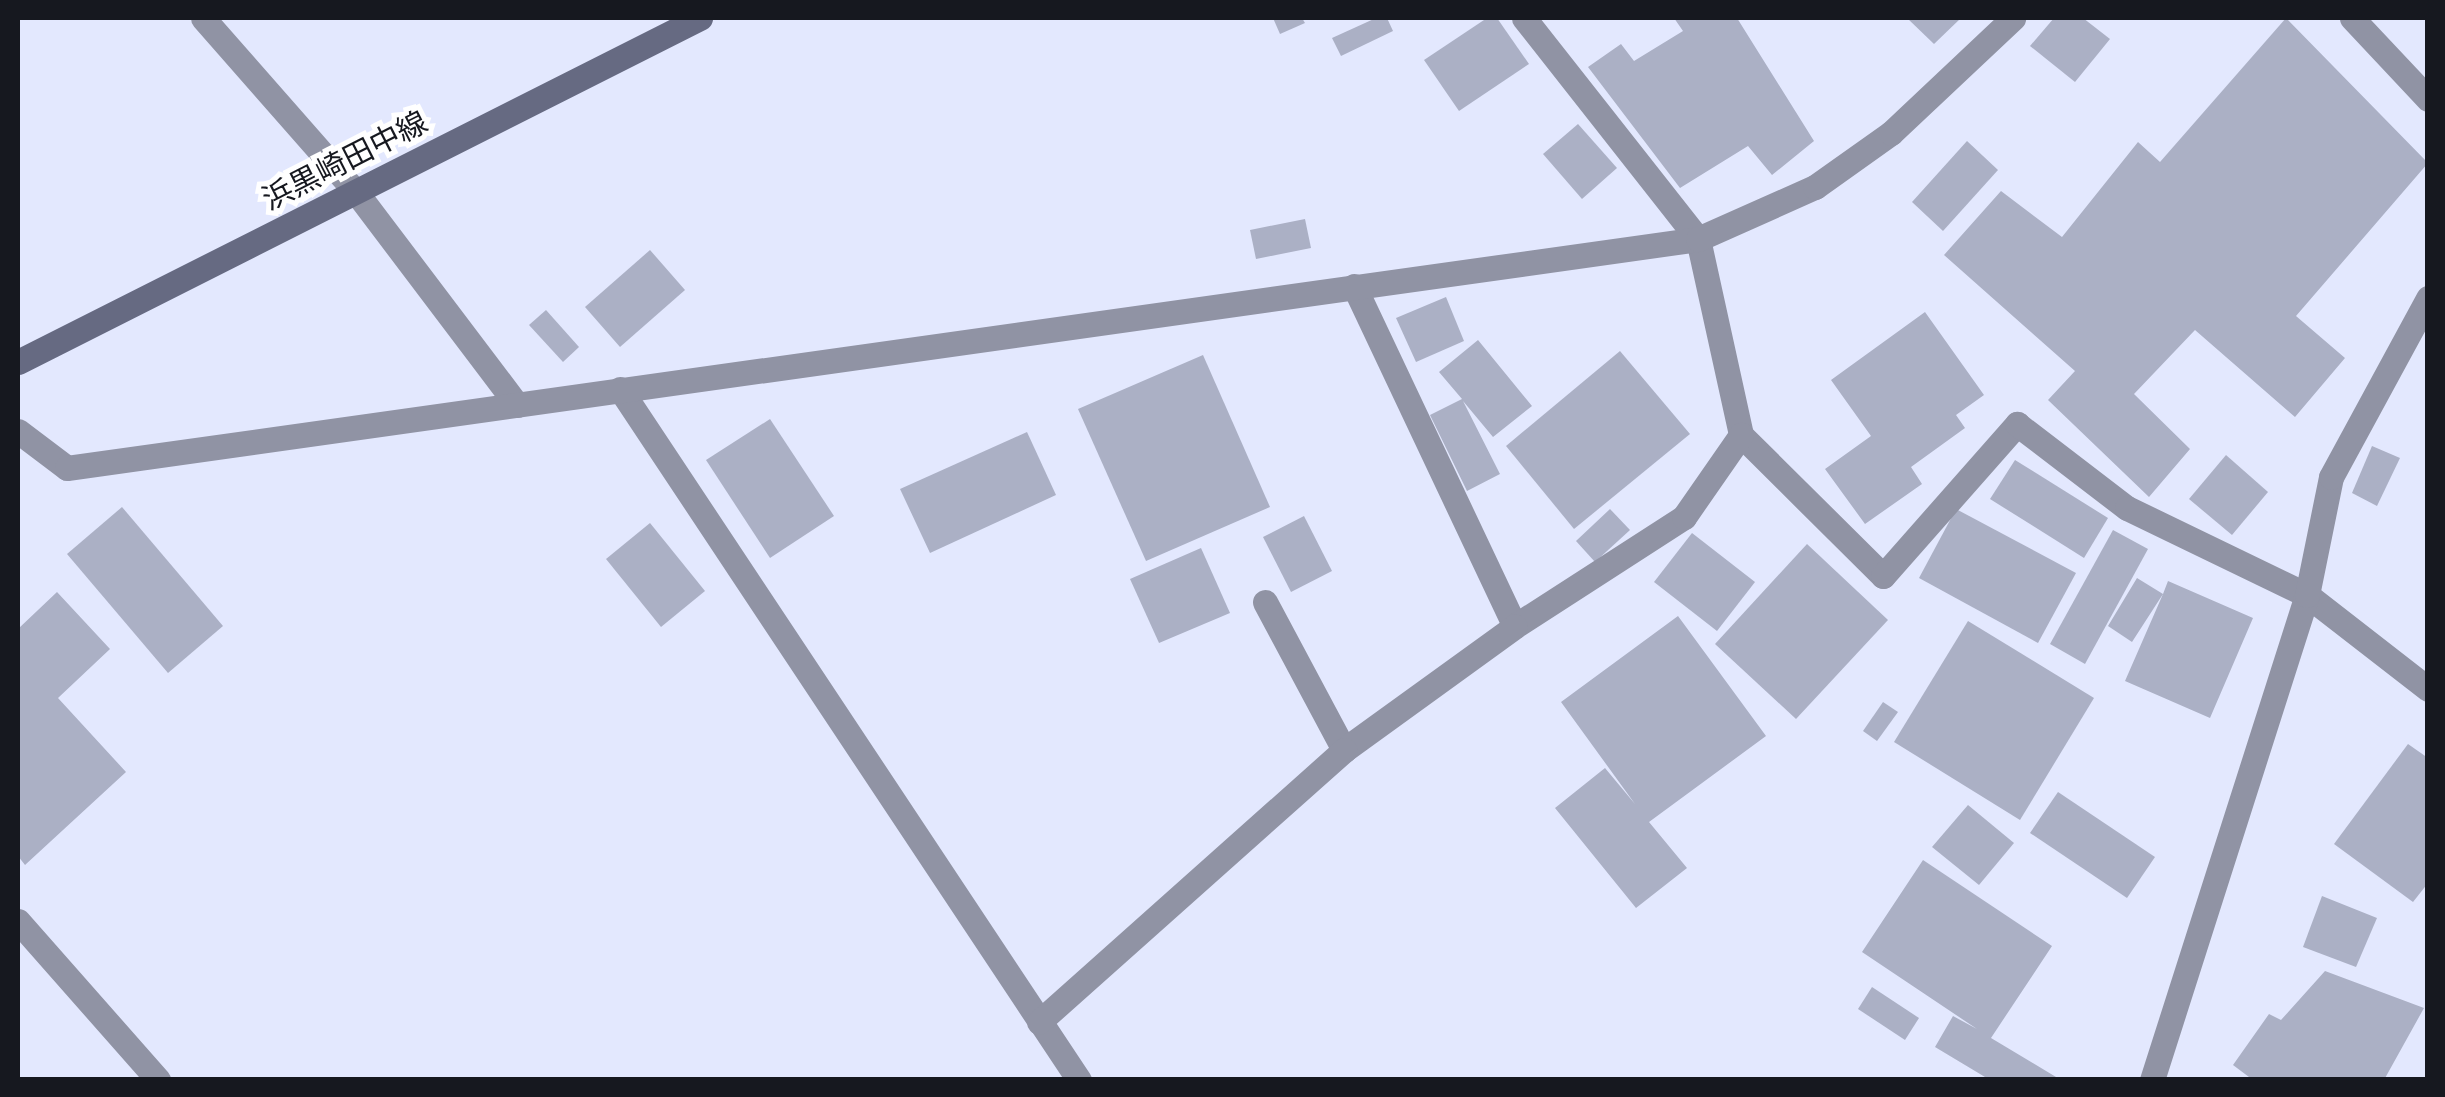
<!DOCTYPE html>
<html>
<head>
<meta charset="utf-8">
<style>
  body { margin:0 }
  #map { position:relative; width:2445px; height:1097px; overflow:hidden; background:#e3e8fe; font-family:Cabin,"Noto Sans JP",sans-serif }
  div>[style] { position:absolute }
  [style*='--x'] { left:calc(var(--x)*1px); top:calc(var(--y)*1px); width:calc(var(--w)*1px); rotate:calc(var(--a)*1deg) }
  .building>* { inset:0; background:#abb0c5 }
  .minor>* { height:25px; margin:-12.5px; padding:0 12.5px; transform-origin:12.5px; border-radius:12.5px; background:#9093a4 }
  .tertiary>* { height:25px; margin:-12.5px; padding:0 12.5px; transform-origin:12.5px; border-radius:12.5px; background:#9093a4 }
  .secondary>* { height:25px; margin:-12.5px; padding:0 12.5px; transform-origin:12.5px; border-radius:12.5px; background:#666a82 }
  span { translate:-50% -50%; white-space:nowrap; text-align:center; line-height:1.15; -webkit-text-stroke:10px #fff; paint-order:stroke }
  .street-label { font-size:30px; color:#16181f }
  .frame { position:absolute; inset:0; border:20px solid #16181f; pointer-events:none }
</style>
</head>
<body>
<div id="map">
  <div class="building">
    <i style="clip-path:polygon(1273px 18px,1302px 18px,1305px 23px,1280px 34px)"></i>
    <i style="clip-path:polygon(1376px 18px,1387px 18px,1393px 31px,1341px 56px,1332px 38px)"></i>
    <i style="clip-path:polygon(1487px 18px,1497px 18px,1529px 64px,1459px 111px,1424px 60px)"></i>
    <i style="clip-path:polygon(1674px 18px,1737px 18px,1814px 141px,1772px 175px,1748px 146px,1680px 188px,1588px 67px,1621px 44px,1634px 61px,1683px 31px)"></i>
    <i style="clip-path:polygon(1907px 18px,1961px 18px,1934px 44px)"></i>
    <i style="clip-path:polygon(2054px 18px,2083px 18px,2110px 39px,2075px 82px,2030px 46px)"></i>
    <i style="clip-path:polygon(2286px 18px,2428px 163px,2296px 316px,2345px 358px,2295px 417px,2195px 330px,2134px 394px,2190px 449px,2149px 497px,2048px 400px,2075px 371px,1944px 255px,2001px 191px,2062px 237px,2138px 142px,2160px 162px)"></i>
    <i style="clip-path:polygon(1578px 124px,1617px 168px,1582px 199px,1543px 154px)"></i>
    <i style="clip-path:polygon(1967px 141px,1998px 170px,1943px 231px,1912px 202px)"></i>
    <i style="clip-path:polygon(1305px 219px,1311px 248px,1256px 259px,1250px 230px)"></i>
    <i style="clip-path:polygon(650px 250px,685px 290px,620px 347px,585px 307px)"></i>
    <i style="clip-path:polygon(1446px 297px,1464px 341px,1416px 362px,1396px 318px)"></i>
    <i style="clip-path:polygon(546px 310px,579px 347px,563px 362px,529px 325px)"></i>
    <i style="clip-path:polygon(1925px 312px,1984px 395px,1956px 415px,1965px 428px,1911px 467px,1922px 484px,1865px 524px,1825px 469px,1871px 436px,1831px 380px)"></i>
    <i style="clip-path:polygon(1478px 340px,1532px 406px,1493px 437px,1463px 401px,1500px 474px,1467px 491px,1430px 415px,1462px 399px,1439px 372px)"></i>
    <i style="clip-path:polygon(1620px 351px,1690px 434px,1574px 529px,1506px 446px)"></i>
    <i style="clip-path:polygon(1203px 355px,1270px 507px,1146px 561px,1078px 409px)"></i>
    <i style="clip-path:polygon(770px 419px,834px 516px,770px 558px,706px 460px)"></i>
    <i style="clip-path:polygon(1027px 432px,1056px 495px,930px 553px,900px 489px)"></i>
    <i style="clip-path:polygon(2372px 446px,2400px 458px,2377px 506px,2352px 493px)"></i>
    <i style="clip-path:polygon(2226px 455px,2268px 492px,2232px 535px,2189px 499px)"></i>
    <i style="clip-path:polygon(2015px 460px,2108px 518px,2084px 558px,1990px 499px)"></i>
    <i style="clip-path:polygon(122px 507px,223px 626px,168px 673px,67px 554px)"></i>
    <i style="clip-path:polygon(1610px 509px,1630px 530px,1595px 562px,1576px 541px)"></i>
    <i style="clip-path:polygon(1956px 509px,2076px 573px,2038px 643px,1919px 578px)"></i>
    <i style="clip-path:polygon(1304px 516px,1332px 571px,1291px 592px,1263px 537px)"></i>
    <i style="clip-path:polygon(650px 523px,705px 591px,661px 627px,606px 559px)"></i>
    <i style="clip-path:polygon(2113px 530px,2148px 549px,2085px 664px,2050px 644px)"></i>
    <i style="clip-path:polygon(1692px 533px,1755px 582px,1717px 631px,1654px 582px)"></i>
    <i style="clip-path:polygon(1807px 544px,1888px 620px,1796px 719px,1715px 644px)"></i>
    <i style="clip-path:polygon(1201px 548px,1230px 613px,1159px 643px,1130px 579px)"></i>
    <i style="clip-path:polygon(2137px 578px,2163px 594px,2168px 581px,2253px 618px,2210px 718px,2125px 681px,2163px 594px,2132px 642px,2108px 626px)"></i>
    <i style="clip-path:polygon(57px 592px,110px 649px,58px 698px,126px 772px,25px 865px,18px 856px,18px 629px)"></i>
    <i style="clip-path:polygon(1678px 616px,1766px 736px,1649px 822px,1687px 868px,1636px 908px,1555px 808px,1605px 768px,1635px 804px,1561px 702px)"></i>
    <i style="clip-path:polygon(1968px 621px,2094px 698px,2020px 820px,1894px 742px)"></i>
    <i style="clip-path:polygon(1883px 702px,1898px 712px,1877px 741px,1863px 731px)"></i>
    <i style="clip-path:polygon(2408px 744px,2428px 758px,2428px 883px,2413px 902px,2334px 844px)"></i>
    <i style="clip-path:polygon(2058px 792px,2155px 857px,2127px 898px,2030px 833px)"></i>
    <i style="clip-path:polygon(1968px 805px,2014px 843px,1979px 885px,1932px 847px)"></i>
    <i style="clip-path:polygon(1923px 860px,2052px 946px,1991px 1038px,2061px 1080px,1990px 1080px,1935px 1047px,1953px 1016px,1977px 1029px,1862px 952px)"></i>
    <i style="clip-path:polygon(2322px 896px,2377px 918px,2356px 967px,2303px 947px)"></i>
    <i style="clip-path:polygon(2325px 971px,2424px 1008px,2384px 1080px,2253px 1080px,2233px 1065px,2269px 1014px,2281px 1020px)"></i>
    <i style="clip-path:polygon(1872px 987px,1919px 1018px,1905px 1040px,1858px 1009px)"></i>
  </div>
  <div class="minor">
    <i style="--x:203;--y:18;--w:232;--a:48.7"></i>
    <i style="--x:356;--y:192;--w:267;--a:52.9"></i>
    <i style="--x:1524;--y:18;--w:281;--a:51.8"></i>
    <i style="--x:1698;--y:239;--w:201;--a:77.6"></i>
    <i style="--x:1741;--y:435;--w:200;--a:44.8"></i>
    <i style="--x:1883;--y:576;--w:203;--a:-48.6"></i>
    <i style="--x:2017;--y:424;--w:138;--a:37.4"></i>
    <i style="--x:2127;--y:508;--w:200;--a:25.8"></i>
    <i style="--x:2307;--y:595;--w:153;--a:37.8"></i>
    <i style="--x:1354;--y:286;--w:376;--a:64.7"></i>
    <i style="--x:1515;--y:626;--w:201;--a:-32.8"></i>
    <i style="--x:1684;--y:517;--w:100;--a:-55.2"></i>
    <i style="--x:620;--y:389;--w:830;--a:56.41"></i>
    <i style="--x:18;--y:431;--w:61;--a:37.1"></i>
    <i style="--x:67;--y:468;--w:1647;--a:-7.99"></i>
    <i style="--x:1698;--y:239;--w:128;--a:-24"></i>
    <i style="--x:1815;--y:187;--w:93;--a:-35.4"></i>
    <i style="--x:1891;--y:133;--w:168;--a:-43.3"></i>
    <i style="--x:1265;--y:602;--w:168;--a:61.9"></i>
    <i style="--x:1344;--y:750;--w:211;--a:-35.9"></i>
    <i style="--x:18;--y:921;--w:212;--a:48.6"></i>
    <i style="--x:1039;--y:1022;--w:409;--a:-41.7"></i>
    <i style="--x:2152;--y:1080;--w:509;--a:-72.28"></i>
    <i style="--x:2307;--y:595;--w:120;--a:-78.5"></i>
    <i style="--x:2331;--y:477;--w:204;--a:-61.5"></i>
  </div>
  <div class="tertiary">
    <i style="--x:2352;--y:18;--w:111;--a:46.8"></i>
  </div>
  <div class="secondary">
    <i style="--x:18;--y:362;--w:764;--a:-26.77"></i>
  </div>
  <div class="street-label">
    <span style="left:345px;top:161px;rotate:-27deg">浜黒崎田中線</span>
  </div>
  <div class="frame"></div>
</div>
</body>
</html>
